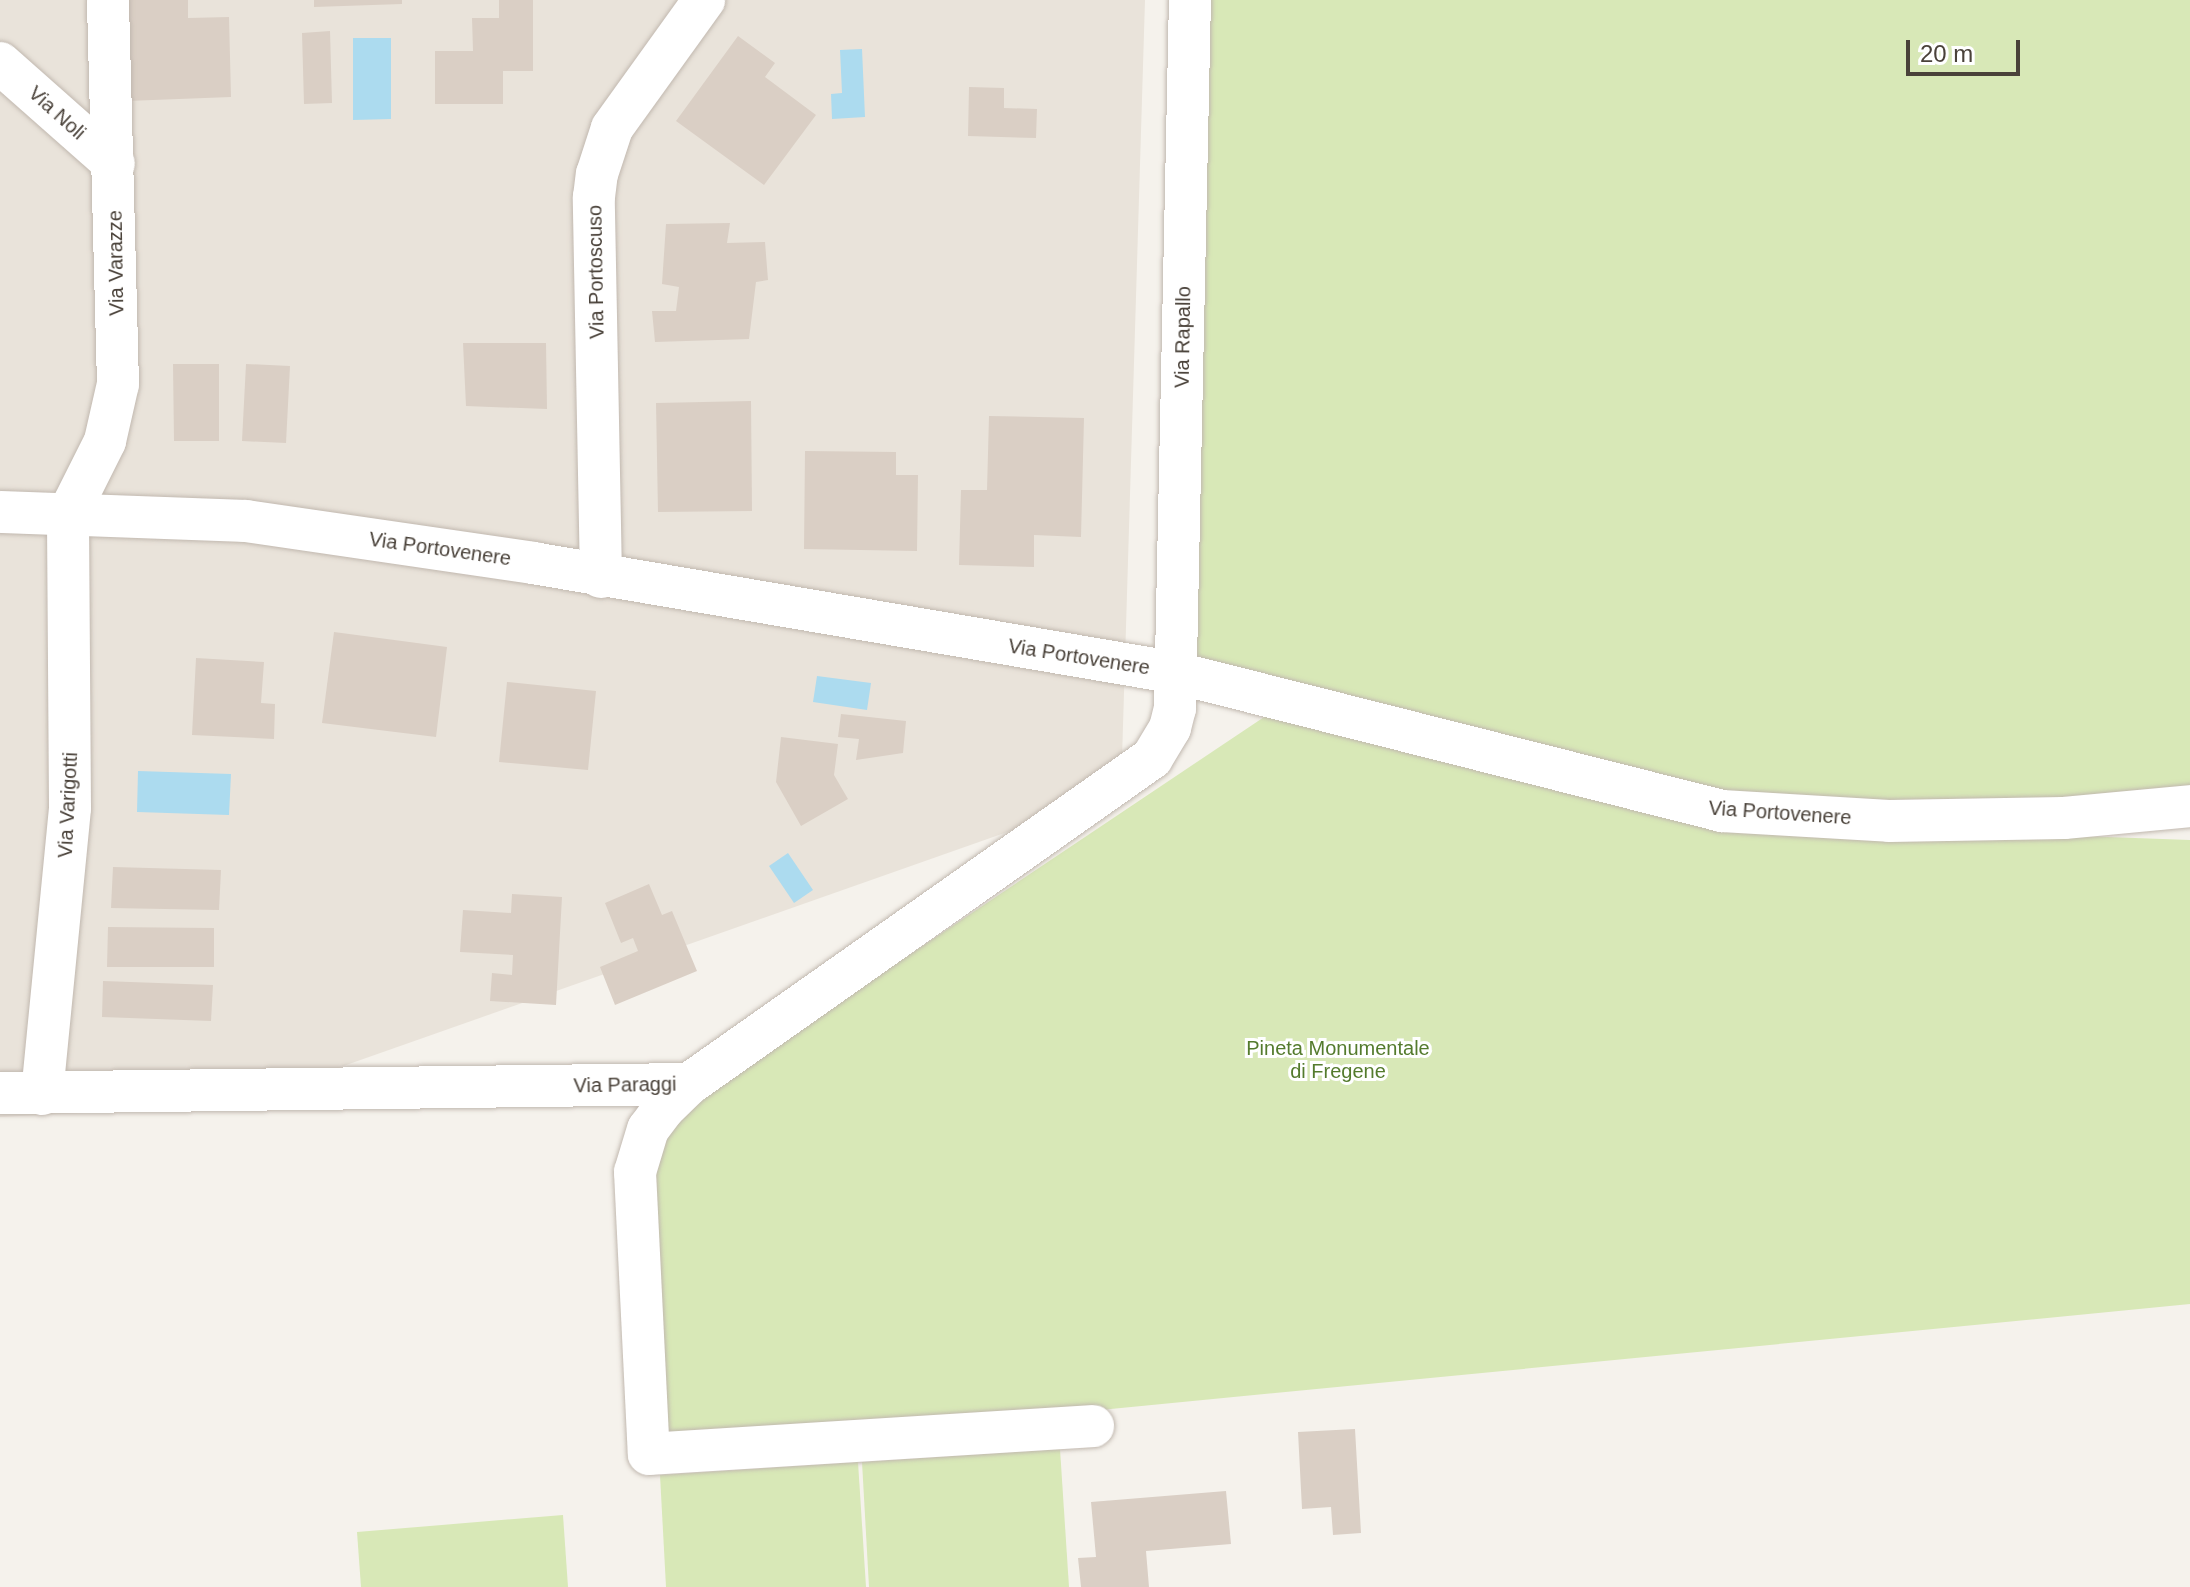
<!DOCTYPE html>
<html>
<head>
<meta charset="utf-8">
<style>
  body { margin:0 }
  #map { position:relative; width:2190px; height:1587px; overflow:hidden; background:#f5f2ec; font-family:Helvetica,sans-serif }
  div>[style] { position:absolute }
  [style*='--x'] { left:calc(var(--x)*1px); top:calc(var(--y)*1px); width:calc(var(--w)*1px); rotate:calc(var(--a)*1deg) }
  .residential>* { inset:0; background:#e9e3da }
  .green>* { inset:0; background:#d8e8b7 }
  .water>* { inset:0; background:#acdbef }
  .building>* { inset:0; background:#dacfc5 }
  .roads { filter:drop-shadow(0 0 2px #c1b8af) drop-shadow(0 0 2px #c1b8af) }
  .street>* { height:42px; margin:-21px; padding:0 21px; transform-origin:21px; border-radius:21px; background:#fff }
  span { translate:-50% -50%; white-space:nowrap; text-align:center; line-height:1.15; -webkit-text-stroke:6px #fff; paint-order:stroke }
  .street-label { font-size:20px; color:#4a423a }
  .park-label { font-size:20px; color:#547b2d }
  .scale { position:absolute; left:1906px; top:40px; width:114px; height:36px; box-sizing:border-box; border:4px solid #4a423a; border-top:0; padding-left:10px; font-size:24px; line-height:28px; white-space:nowrap; color:#4a423a; -webkit-text-stroke:6px #fff; paint-order:stroke }
</style>
</head>
<body>
<div id="map">
  <div class="residential">
    <i style="clip-path:polygon(0 0,1145px 0,1121px 792px,230px 1106px,0 1117px)"></i>
  </div>
  <div class="green">
    <i style="clip-path:polygon(1205px 0,2190px 0,2190px 802px,1725px 799px,1177px 673px)"></i>
    <i style="clip-path:polygon(1276px 709px,1716px 823px,2190px 840px,2190px 1304px,649px 1454px,648px 1130px)"></i>
    <i style="clip-path:polygon(1060px 1449px,1069px 1587px,869px 1587px,862px 1462px)"></i>
    <i style="clip-path:polygon(858px 1462px,866px 1587px,666px 1587px,660px 1475px)"></i>
    <i style="clip-path:polygon(563px 1515px,568px 1587px,361px 1587px,357px 1532px)"></i>
  </div>
  <div class="water">
    <i style="clip-path:polygon(353px 38px,391px 38px,391px 119px,353px 120px)"></i>
    <i style="clip-path:polygon(862px 49px,865px 117px,832px 119px,831px 94px,842px 93px,840px 50px)"></i>
    <i style="clip-path:polygon(817px 676px,871px 683px,867px 710px,813px 702px)"></i>
    <i style="clip-path:polygon(138px 771px,231px 774px,229px 815px,137px 812px)"></i>
    <i style="clip-path:polygon(788px 853px,813px 890px,794px 903px,769px 866px)"></i>
  </div>
  <div class="building">
    <i style="clip-path:polygon(124px 0,188px 0,188px 18px,229px 17px,231px 97px,127px 101px)"></i>
    <i style="clip-path:polygon(314px 0,402px 0,402px 4px,314px 7px)"></i>
    <i style="clip-path:polygon(499px 0,533px 0,533px 71px,503px 71px,503px 104px,435px 104px,435px 51px,473px 51px,472px 18px,499px 18px)"></i>
    <i style="clip-path:polygon(330px 31px,332px 103px,304px 104px,302px 33px)"></i>
    <i style="clip-path:polygon(738px 36px,775px 63px,765px 77px,816px 115px,764px 185px,676px 121px)"></i>
    <i style="clip-path:polygon(969px 87px,1004px 88px,1004px 108px,1037px 109px,1036px 138px,968px 136px)"></i>
    <i style="clip-path:polygon(730px 223px,727px 243px,765px 242px,768px 280px,756px 282px,749px 339px,655px 342px,652px 311px,676px 311px,679px 287px,662px 284px,666px 224px)"></i>
    <i style="clip-path:polygon(463px 343px,546px 343px,547px 409px,466px 406px)"></i>
    <i style="clip-path:polygon(173px 364px,219px 364px,219px 441px,174px 441px)"></i>
    <i style="clip-path:polygon(246px 364px,290px 366px,286px 443px,242px 441px)"></i>
    <i style="clip-path:polygon(751px 401px,752px 511px,658px 512px,656px 403px)"></i>
    <i style="clip-path:polygon(989px 416px,1084px 418px,1081px 537px,1034px 535px,1034px 567px,959px 565px,961px 490px,987px 490px)"></i>
    <i style="clip-path:polygon(805px 451px,896px 452px,896px 475px,918px 475px,917px 551px,804px 549px)"></i>
    <i style="clip-path:polygon(334px 632px,447px 647px,436px 737px,322px 723px)"></i>
    <i style="clip-path:polygon(196px 658px,264px 662px,261px 703px,275px 704px,274px 739px,192px 735px)"></i>
    <i style="clip-path:polygon(507px 682px,596px 691px,588px 770px,499px 762px)"></i>
    <i style="clip-path:polygon(841px 714px,906px 721px,903px 753px,856px 760px,859px 739px,838px 737px)"></i>
    <i style="clip-path:polygon(781px 737px,838px 744px,834px 775px,848px 799px,801px 826px,776px 782px)"></i>
    <i style="clip-path:polygon(113px 867px,221px 870px,219px 910px,111px 908px)"></i>
    <i style="clip-path:polygon(649px 884px,662px 915px,672px 911px,697px 971px,615px 1005px,600px 967px,638px 951px,633px 938px,621px 943px,605px 903px)"></i>
    <i style="clip-path:polygon(512px 894px,562px 897px,556px 1005px,490px 1001px,492px 973px,512px 975px,513px 955px,460px 952px,463px 910px,511px 913px)"></i>
    <i style="clip-path:polygon(108px 927px,214px 928px,214px 967px,107px 967px)"></i>
    <i style="clip-path:polygon(103px 981px,213px 985px,211px 1021px,102px 1017px)"></i>
    <i style="clip-path:polygon(1355px 1429px,1361px 1533px,1333px 1535px,1331px 1507px,1302px 1509px,1298px 1432px)"></i>
    <i style="clip-path:polygon(1226px 1491px,1231px 1544px,1146px 1551px,1149px 1587px,1081px 1587px,1078px 1558px,1096px 1557px,1091px 1502px)"></i>
  </div>
  <div class="roads">
    <div class="street">
      <i style="--x:0;--y:63;--w:152;--a:41.5"></i>
      <i style="--x:0;--y:512;--w:246;--a:2.1"></i>
      <i style="--x:246;--y:521;--w:290;--a:8.3"></i>
      <i style="--x:533;--y:563;--w:653;--a:9.69"></i>
      <i style="--x:1177;--y:673;--w:562;--a:14.21"></i>
      <i style="--x:1722;--y:811;--w:167;--a:3.4"></i>
      <i style="--x:1889;--y:821;--w:175;--a:-1"></i>
      <i style="--x:2064;--y:818;--w:127;--a:-5.4"></i>
      <i style="--x:601;--y:577;--w:380;--a:-91.1"></i>
      <i style="--x:594;--y:197;--w:23;--a:-83"></i>
      <i style="--x:597;--y:174;--w:48;--a:-71.9"></i>
      <i style="--x:612;--y:128;--w:158;--a:-54.3"></i>
      <i style="--x:689;--y:1084;--w:35;--a:136"></i>
      <i style="--x:664;--y:1108;--w:26;--a:127"></i>
      <i style="--x:648;--y:1129;--w:45;--a:106.8"></i>
      <i style="--x:635;--y:1172;--w:282;--a:87.2"></i>
      <i style="--x:649;--y:1454;--w:445;--a:-3.6"></i>
      <i style="--x:0;--y:1093;--w:689;--a:-0.75"></i>
      <i style="--x:689;--y:1084;--w:566;--a:-35.15"></i>
      <i style="--x:1152;--y:758;--w:35;--a:-59"></i>
      <i style="--x:1170;--y:728;--w:21;--a:-76"></i>
      <i style="--x:1175;--y:708;--w:708;--a:-88.79"></i>
      <i style="--x:42;--y:1094;--w:287;--a:-84.4"></i>
      <i style="--x:70;--y:808;--w:293;--a:-90.4"></i>
      <i style="--x:68;--y:515;--w:83;--a:-63.4"></i>
      <i style="--x:105;--y:441;--w:58;--a:-77.2"></i>
      <i style="--x:118;--y:384;--w:384;--a:-91.5"></i>
    </div>
  </div>
  <div class="street-label">
    <span style="left:57px;top:113px;rotate:42deg">Via Noli</span>
    <span style="left:116px;top:263px;rotate:-91deg">Via Varazze</span>
    <span style="left:596px;top:272px;rotate:-91deg">Via Portoscuso</span>
    <span style="left:1183px;top:337px;rotate:-89deg">Via Rapallo</span>
    <span style="left:440px;top:549px;rotate:8deg">Via Portovenere</span>
    <span style="left:1079px;top:657px;rotate:9deg">Via Portovenere</span>
    <span style="left:68px;top:805px;rotate:-87deg">Via Varigotti</span>
    <span style="left:1780px;top:813px;rotate:4deg">Via Portovenere</span>
    <span style="left:625px;top:1085px;rotate:-1deg">Via Paraggi</span>
  </div>
  <div class="park-label">
    <span style="left:1338px;top:1060px">Pineta Monumentale<br>di Fregene</span>
  </div>
  <div class="scale">20 m</div>
</div>
</body>
</html>
